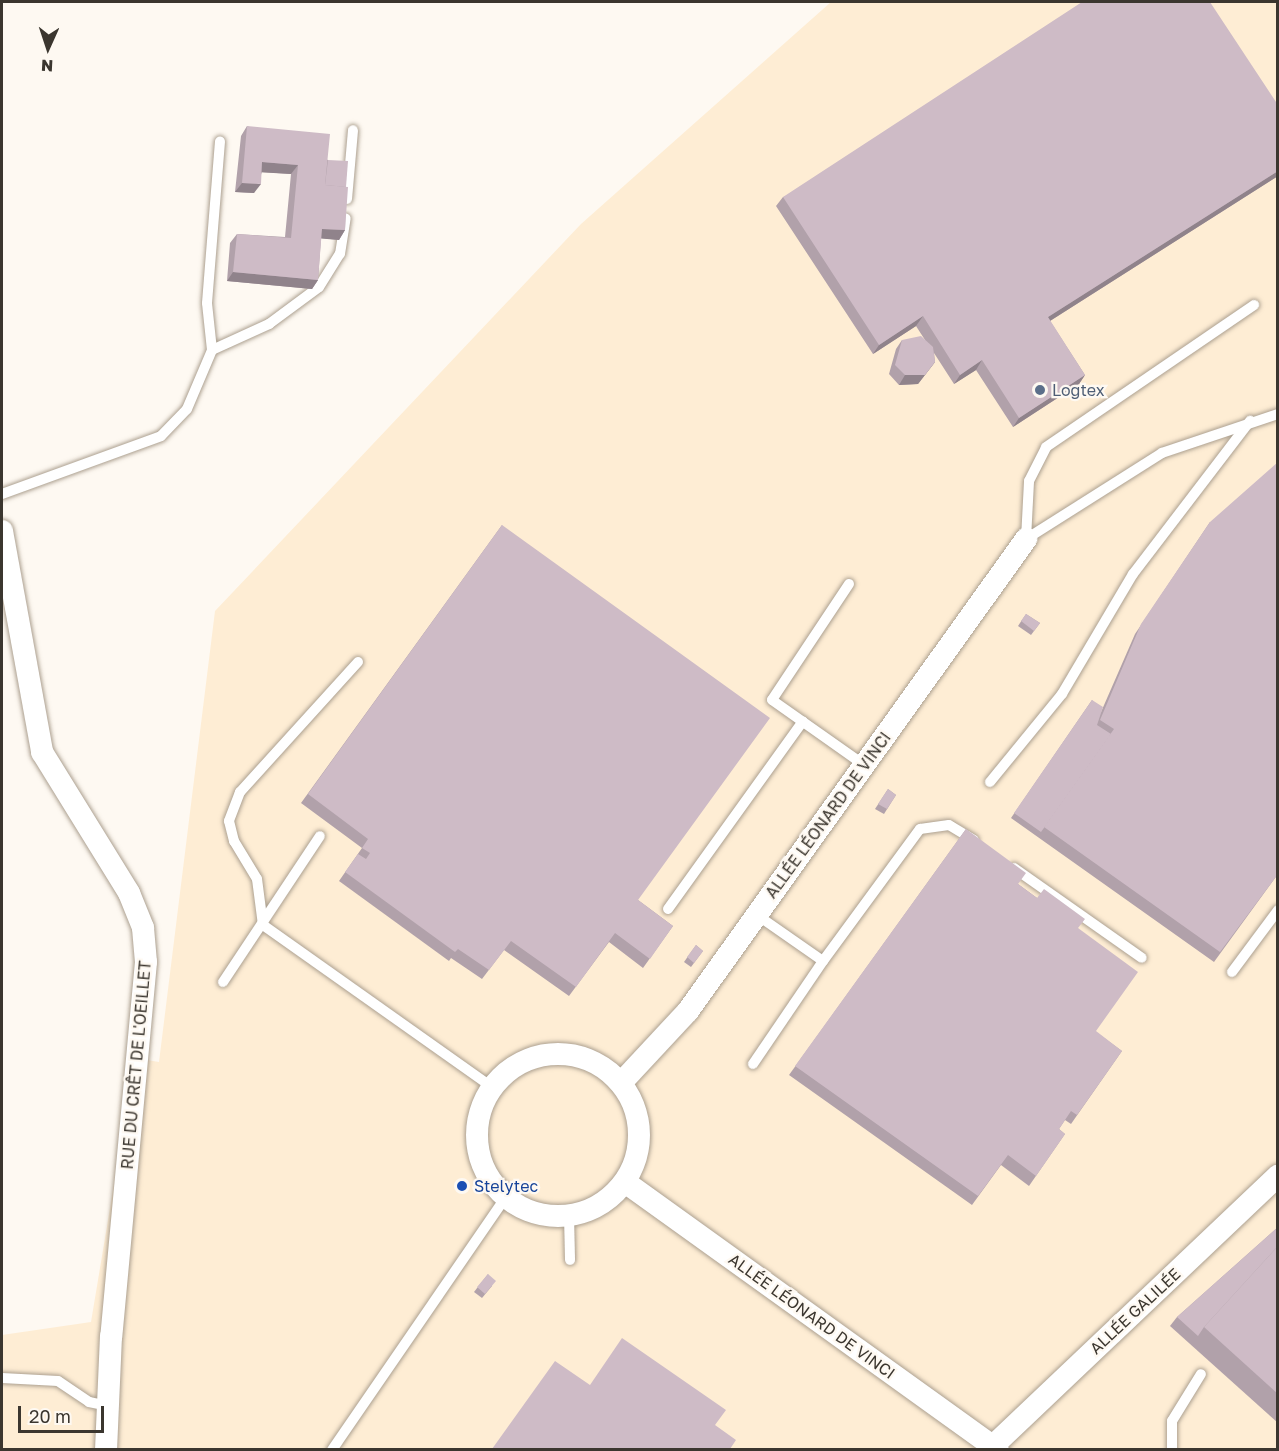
<!DOCTYPE html>
<html>
<head>
<meta charset="utf-8">
<style>
  body { margin:0 }
  #map { position:relative; width:1279px; height:1451px; overflow:hidden; background:#fef9f2; font-family:"Golos Text",sans-serif }
  div>[style] { position:absolute }
  [style*='--x'] { left:calc(var(--x)*1px); top:calc(var(--y)*1px); width:calc(var(--w)*1px); rotate:calc(var(--a)*1deg) }
  .built>* { inset:0; background:#feedd4 }
  .roads { filter:drop-shadow(0 0 2px #aca090) drop-shadow(0 0 2px #aca090) }
  .service>* { height:10px; margin:-5px; padding:0 5px; transform-origin:5px; border-radius:5px; background:#fff }
  .minor>* { height:22px; margin:-11px; padding:0 11px; transform-origin:11px; border-radius:11px; background:#fff }
  .minor>.ring { margin:-11px; padding:0; box-sizing:content-box; background:none; border:22px solid #fff; border-radius:50% }
  .wall>* { inset:0; background:#b1a1aa }
  .shaded-wall>* { inset:0; background:#90838b }
  .building>* { inset:0; background:#cebbc6 }
  .dots>* { width:16px; height:16px; translate:-50% -50%; box-sizing:border-box; border:3px solid #fef9f2; border-radius:50% }
  span { translate:-50% -50%; white-space:nowrap; text-align:center; line-height:1.15; -webkit-text-stroke:4.5px #fef9f2; paint-order:stroke }
  .service-label { font-size:16px; color:#4e5e75 }
  .left { translate:0 -50%; text-align:left }
  .street-label { font-size:16px; color:#3b362f }
  .transit-label { font-size:16px; color:#164399 }
  .frame { position:absolute; inset:0; border:3px solid #3b362f; pointer-events:none }
  .north { position:absolute; left:18px; top:18px; width:60px; height:60px; -webkit-text-stroke:4px #fef9f2; paint-order:stroke; rotate:183deg; font-size:16px; font-weight:700; line-height:24px; text-align:center; color:#3b362f }
  .north::after { content:''; display:block; margin:auto; width:21px; height:27px; background:#3b362f; clip-path:polygon(50% 0,100% 100%,50% 72%,0 100%) }
  .scale { position:absolute; left:18px; top:1406px; width:86px; height:27px; box-sizing:border-box; border:3px solid #3b362f; border-top:0; padding-left:8px; font-size:18px; line-height:21px; white-space:nowrap; color:#3b362f; -webkit-text-stroke:4px #fef9f2; paint-order:stroke }
</style>
</head>
<body>
<div id="map">
  <div class="built">
    <i style="clip-path:polygon(831px 2px,1277px 2px,1277px 1449px,2px 1449px,2px 1335px,91px 1322px,135px 1058px,159px 1062px,215px 611px,581px 224px)"></i>
  </div>
  <div class="roads">
    <div class="service">
      <i style="--x:347;--y:199;--w:69;--a:-85"></i>
      <i style="--x:212;--y:350;--w:63;--a:-24.5"></i>
      <i style="--x:269;--y:324;--w:62;--a:-36.5"></i>
      <i style="--x:319;--y:287;--w:39;--a:-58"></i>
      <i style="--x:340;--y:254;--w:36;--a:-81"></i>
      <i style="--x:2;--y:494;--w:169;--a:-20"></i>
      <i style="--x:161;--y:436;--w:37;--a:-46"></i>
      <i style="--x:187;--y:409;--w:64;--a:-67"></i>
      <i style="--x:212;--y:350;--w:47;--a:-96.1"></i>
      <i style="--x:207;--y:303;--w:162;--a:-85.4"></i>
      <i style="--x:1026;--y:539;--w:58;--a:-87"></i>
      <i style="--x:1029;--y:481;--w:38;--a:-63"></i>
      <i style="--x:1046;--y:447;--w:252;--a:-34.3"></i>
      <i style="--x:1026;--y:539;--w:161;--a:-32.3"></i>
      <i style="--x:1162;--y:453;--w:122;--a:-18.6"></i>
      <i style="--x:849;--y:584;--w:139;--a:123.6"></i>
      <i style="--x:772;--y:700;--w:113;--a:35.2"></i>
      <i style="--x:358;--y:662;--w:176;--a:132.2"></i>
      <i style="--x:240;--y:792;--w:31;--a:111"></i>
      <i style="--x:229;--y:821;--w:21;--a:76"></i>
      <i style="--x:234;--y:841;--w:44;--a:58.8"></i>
      <i style="--x:257;--y:879;--w:46;--a:82.6"></i>
      <i style="--x:263;--y:925;--w:281;--a:35.3"></i>
      <i style="--x:990;--y:782;--w:114;--a:-50.7"></i>
      <i style="--x:1062;--y:694;--w:139;--a:-59.4"></i>
      <i style="--x:1133;--y:574;--w:193;--a:-52.6"></i>
      <i style="--x:1014;--y:868;--w:156;--a:35.1"></i>
      <i style="--x:668;--y:909;--w:231;--a:-54.3"></i>
      <i style="--x:757;--y:915;--w:80;--a:34.9"></i>
      <i style="--x:823;--y:961;--w:164;--a:-53.7"></i>
      <i style="--x:920;--y:829;--w:29;--a:-8"></i>
      <i style="--x:949;--y:825;--w:29;--a:31"></i>
      <i style="--x:1232;--y:972;--w:77;--a:-53.4"></i>
      <i style="--x:223;--y:982;--w:175;--a:-56.4"></i>
      <i style="--x:753;--y:1064;--w:125;--a:-55.8"></i>
      <i style="--x:569;--y:1215;--w:45;--a:88.7"></i>
      <i style="--x:2;--y:1378;--w:56;--a:3.1"></i>
      <i style="--x:58;--y:1381;--w:37;--a:34"></i>
      <i style="--x:89;--y:1402;--w:19;--a:12"></i>
      <i style="--x:332;--y:1450;--w:306;--a:-55.5"></i>
      <i style="--x:1172;--y:1450;--w:29;--a:-90"></i>
      <i style="--x:1172;--y:1421;--w:55;--a:-58.3"></i>
    </div>
    <div class="minor">
      <i style="--x:2;--y:531;--w:225;--a:79.7"></i>
      <i style="--x:42;--y:752;--w:166;--a:58.3"></i>
      <i style="--x:129;--y:893;--w:38;--a:68"></i>
      <i style="--x:143;--y:928;--w:34;--a:85"></i>
      <i style="--x:146;--y:962;--w:376;--a:95.3"></i>
      <i style="--x:111;--y:1336;--w:114;--a:92.5"></i>
      <i class="ring" style="left:477px;top:1054px;width:140px;height:140px"></i>
      <i style="--x:621;--y:1083;--w:98;--a:-47.1"></i>
      <i style="--x:688;--y:1011;--w:581;--a:-54.39"></i>
      <i style="--x:625;--y:1182;--w:459;--a:35.7"></i>
      <i style="--x:993;--y:1446;--w:393;--a:-43.5"></i>
    </div>
  </div>
  <div class="wall">
    <i style="clip-path:polygon(1278px 105px,1278px 176px,1050px 321px,1085px 375px,1079px 384px,1013px 427px,976px 370px,954px 384px,934px 353px,935px 362px,918px 384px,899px 385px,889px 374px,896px 349px,902px 340px,925px 340px,916px 326px,873px 354px,776px 206px,783px 197px)"></i>
    <i style="clip-path:polygon(247px 126px,328px 160px,346px 187px,345px 230px,339px 240px,321px 238px,318px 280px,312px 289px,227px 281px,230px 243px,237px 234px,285px 237px,291px 174px,262px 172px,254px 193px,235px 192px,241px 136px)"></i>
    <i style="clip-path:polygon(1210px 522px,1278px 874px,1214px 962px,1011px 818px,1092px 700px,1101px 712px,1135px 634px)"></i>
    <i style="clip-path:polygon(502px 525px,638px 900px,673px 926px,643px 968px,609px 942px,569px 996px,504px 950px,482px 979px,451px 958px,449px 961px,339px 881px,362px 848px,301px 803px)"></i>
    <i style="clip-path:polygon(1026px 614px,1040px 623px,1031px 635px,1018px 626px)"></i>
    <i style="clip-path:polygon(888px 789px,896px 795px,884px 814px,875px 809px)"></i>
    <i style="clip-path:polygon(966px 829px,1018px 884px,1078px 928px,1096px 1032px,1122px 1051px,1071px 1124px,1065px 1120px,1059px 1129px,1065px 1134px,1029px 1186px,1001px 1165px,972px 1205px,789px 1075px)"></i>
    <i style="clip-path:polygon(696px 945px,703px 951px,691px 967px,684px 962px)"></i>
    <i style="clip-path:polygon(1278px 1227px,1278px 1423px,1170px 1326px,1177px 1317px)"></i>
    <i style="clip-path:polygon(488px 1274px,492px 1286px,482px 1298px,474px 1292px)"></i>
  </div>
  <div class="shaded-wall">
    <i style="clip-path:polygon(262px 162px,298px 165px,291px 174px,256px 172px)"></i>
    <i style="clip-path:polygon(1278px 171px,1278px 176px,1042px 326px,1048px 317px)"></i>
    <i style="clip-path:polygon(242px 183px,261px 184px,254px 193px,235px 192px)"></i>
    <i style="clip-path:polygon(322px 229px,345px 230px,339px 240px,315px 238px)"></i>
    <i style="clip-path:polygon(233px 272px,318px 280px,312px 289px,227px 281px)"></i>
    <i style="clip-path:polygon(923px 316px,916px 326px,873px 354px,879px 345px)"></i>
    <i style="clip-path:polygon(982px 360px,976px 370px,954px 384px,960px 375px)"></i>
    <i style="clip-path:polygon(935px 362px,918px 384px,899px 385px,905px 375px)"></i>
    <i style="clip-path:polygon(1085px 375px,1079px 384px,1013px 427px,1019px 418px)"></i>
  </div>
  <div class="building">
    <i style="clip-path:polygon(1082px 2px,1210px 2px,1278px 105px,1278px 171px,1048px 317px,1085px 375px,1019px 418px,982px 360px,960px 375px,923px 316px,879px 345px,783px 197px)"></i>
    <i style="clip-path:polygon(247px 126px,330px 134px,325px 185px,348px 187px,345px 230px,322px 229px,318px 280px,233px 272px,237px 234px,291px 238px,298px 165px,262px 162px,261px 184px,242px 183px)"></i>
    <i style="clip-path:polygon(328px 160px,348px 161px,346px 187px,325px 185px)"></i>
    <i style="clip-path:polygon(921px 336px,933px 347px,935px 362px,925px 375px,905px 375px,895px 365px,902px 340px)"></i>
    <i style="clip-path:polygon(1278px 462px,1278px 874px,1220px 952px,1044px 827px,1114px 729px,1100px 720px,1141px 624px,1210px 522px)"></i>
    <i style="clip-path:polygon(502px 525px,770px 718px,638px 900px,673px 926px,650px 959px,615px 933px,576px 987px,511px 941px,489px 970px,458px 949px,455px 952px,345px 872px,358px 854px,366px 859px,370px 853px,362px 848px,368px 839px,308px 794px)"></i>
    <i style="clip-path:polygon(1026px 614px,1040px 623px,1034px 631px,1021px 621px)"></i>
    <i style="clip-path:polygon(1092px 700px,1103px 707px,1097px 725px,1111px 734px,1041px 832px,1014px 813px)"></i>
    <i style="clip-path:polygon(888px 789px,896px 795px,887px 809px,878px 804px)"></i>
    <i style="clip-path:polygon(966px 829px,1026px 873px,1018px 884px,1037px 898px,1044px 889px,1085px 919px,1078px 928px,1138px 972px,1096px 1031px,1122px 1051px,1077px 1115px,1071px 1111px,1059px 1129px,1065px 1134px,1036px 1176px,1008px 1155px,978px 1196px,795px 1066px)"></i>
    <i style="clip-path:polygon(696px 945px,703px 951px,694px 963px,687px 957px)"></i>
    <i style="clip-path:polygon(1278px 1227px,1278px 1246px,1204px 1327px,1198px 1336px,1177px 1317px)"></i>
    <i style="clip-path:polygon(1278px 1246px,1278px 1394px,1204px 1327px)"></i>
    <i style="clip-path:polygon(488px 1274px,496px 1281px,485px 1294px,477px 1287px)"></i>
    <i style="clip-path:polygon(622px 1338px,726px 1410px,715px 1425px,736px 1440px,730px 1449px,492px 1449px,555px 1361px,590px 1385px)"></i>
  </div>
  <div class="dots">
    <i style="left:1040px;top:390px;background:#5c6f8a"></i>
    <i style="left:462px;top:1186px;background:#1a4fb4"></i>
  </div>
  <div class="service-label">
    <span class="left" style="left:1052px;top:390px">Logtex</span>
  </div>
  <div class="street-label">
    <span style="left:828px;top:815px;rotate:-54deg">ALLÉE LÉONARD DE VINCI</span>
    <span style="left:136px;top:1065px;rotate:-85deg">RUE DU CRÊT DE L'OEILLET</span>
    <span style="left:1135px;top:1311px;rotate:-43deg">ALLÉE GALILÉE</span>
    <span style="left:812px;top:1316px;rotate:36deg">ALLÉE LÉONARD DE VINCI</span>
  </div>
  <div class="transit-label">
    <span class="left" style="left:474px;top:1186px">Stelytec</span>
  </div>
  <div class="frame"></div>
  <div class="north">N</div>
  <div class="scale">20 m</div>
</div>
</body>
</html>
